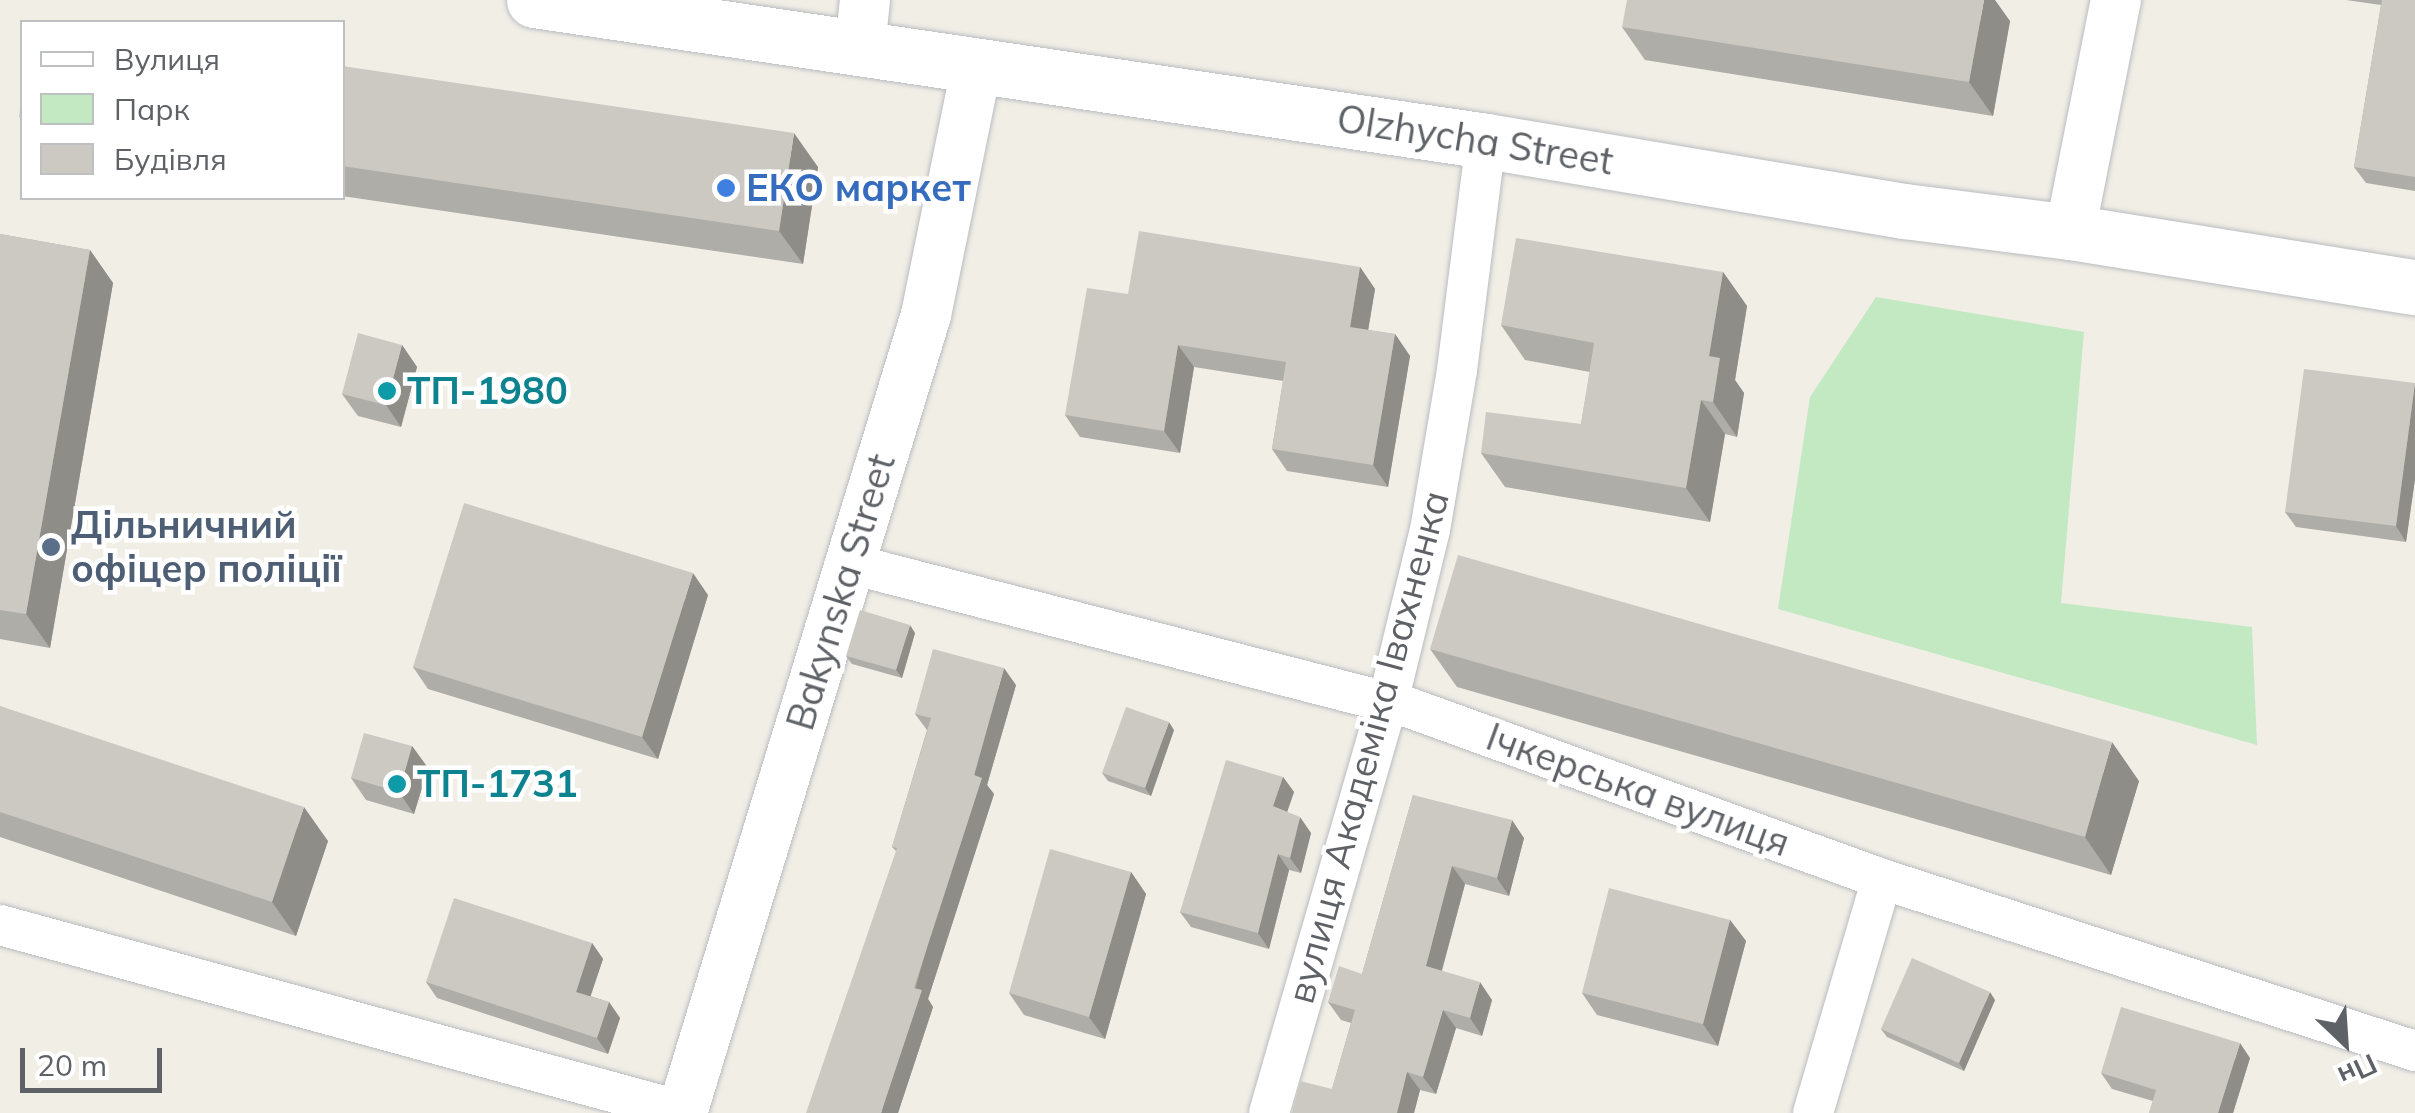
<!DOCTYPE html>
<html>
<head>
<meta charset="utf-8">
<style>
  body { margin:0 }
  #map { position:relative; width:2415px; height:1113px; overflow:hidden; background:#f1eee6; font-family:Mulish,sans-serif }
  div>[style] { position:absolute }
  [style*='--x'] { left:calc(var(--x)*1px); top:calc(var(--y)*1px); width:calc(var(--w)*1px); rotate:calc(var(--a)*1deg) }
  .green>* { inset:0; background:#c3e9c2 }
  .roads { filter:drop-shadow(0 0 2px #b9bcc0) drop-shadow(0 0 2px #b9bcc0) }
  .minor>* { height:40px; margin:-20px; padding:0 20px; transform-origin:20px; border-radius:20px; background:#fff }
  .tertiary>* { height:50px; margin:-25px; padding:0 25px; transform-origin:25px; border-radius:25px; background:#fff }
  .secondary>* { height:55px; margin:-27.5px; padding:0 27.5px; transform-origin:27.5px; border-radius:27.5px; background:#fff }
  .wall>* { inset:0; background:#afada8 }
  .shaded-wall>* { inset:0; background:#8f8d88 }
  .building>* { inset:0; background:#ccc9c3 }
  .dots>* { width:28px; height:28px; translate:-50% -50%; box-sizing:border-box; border:5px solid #fff; border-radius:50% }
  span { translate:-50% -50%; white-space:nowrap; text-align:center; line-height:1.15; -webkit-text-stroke:9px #fff; paint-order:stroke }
  .street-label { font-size:38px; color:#5e6267 }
  .shop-label { font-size:38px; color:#366cbe; font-weight:700 }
  .left { translate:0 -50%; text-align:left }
  .culture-label { font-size:38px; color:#0d838f; font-weight:700 }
  .service-label { font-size:38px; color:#4e5e75; font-weight:700 }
  .legend { position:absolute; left:20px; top:20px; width:325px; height:180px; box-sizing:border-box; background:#fff; border:2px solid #bfc0c2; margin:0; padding:12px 18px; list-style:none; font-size:30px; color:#5e6267 }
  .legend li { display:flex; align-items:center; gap:20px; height:50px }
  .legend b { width:50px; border:2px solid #bfc0c2 }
  .north { position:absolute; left:2295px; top:993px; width:100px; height:100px; -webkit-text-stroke:8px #fff; paint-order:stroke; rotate:155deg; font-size:28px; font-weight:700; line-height:40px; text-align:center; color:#5e6267 }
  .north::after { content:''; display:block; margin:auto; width:35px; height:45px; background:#5e6267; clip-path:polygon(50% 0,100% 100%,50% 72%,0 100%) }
  .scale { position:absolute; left:20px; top:1048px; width:142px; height:45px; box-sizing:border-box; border:5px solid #5e6267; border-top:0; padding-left:12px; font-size:30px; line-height:35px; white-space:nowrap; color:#5e6267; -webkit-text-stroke:8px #fff; paint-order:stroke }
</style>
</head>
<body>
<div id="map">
  <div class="green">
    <i style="clip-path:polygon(1876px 297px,2084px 332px,2061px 603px,2252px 627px,2257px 745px,1778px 609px,1810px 397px)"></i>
  </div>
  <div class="roads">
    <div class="minor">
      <i style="--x:851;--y:564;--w:577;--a:14.45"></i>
      <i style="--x:1410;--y:708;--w:502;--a:19.91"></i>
      <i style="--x:1882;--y:879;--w:560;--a:17.88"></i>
      <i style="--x:0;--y:925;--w:707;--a:15.26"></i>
      <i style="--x:1269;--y:1113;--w:428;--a:-73.9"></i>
      <i style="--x:1388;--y:702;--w:177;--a:-76.3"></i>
      <i style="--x:1430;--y:530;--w:162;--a:-80.4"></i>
      <i style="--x:1457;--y:370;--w:231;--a:-82.8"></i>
      <i style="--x:1813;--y:1113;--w:244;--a:-73.6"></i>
    </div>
    <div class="tertiary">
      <i style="--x:860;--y:48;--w:48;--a:-84.1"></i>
      <i style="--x:2070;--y:232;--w:237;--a:-78.8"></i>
      <i style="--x:682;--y:1113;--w:834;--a:-73"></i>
      <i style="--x:926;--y:315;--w:255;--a:-78.5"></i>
    </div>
    <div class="secondary">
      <i style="--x:534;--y:0;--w:962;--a:8.42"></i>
      <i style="--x:1486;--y:141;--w:424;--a:9.5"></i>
      <i style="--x:1904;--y:211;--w:167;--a:7.2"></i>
      <i style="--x:2070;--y:232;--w:349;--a:9.1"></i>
    </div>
  </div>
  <div class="wall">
    <i style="clip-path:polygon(2346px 0,2415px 0,2415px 191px,2366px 183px,2354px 167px,2381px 5px)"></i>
    <i style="clip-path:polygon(2010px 21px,1993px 116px,1645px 60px,1622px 27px)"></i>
    <i style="clip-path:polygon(342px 66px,818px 167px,803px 264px,342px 196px)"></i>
    <i style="clip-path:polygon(0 234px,90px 250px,113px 283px,50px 648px,0 639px)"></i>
    <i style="clip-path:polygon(1360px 267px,1375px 289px,1368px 330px,1395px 334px,1410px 356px,1388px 487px,1287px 471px,1272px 449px,1283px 381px,1194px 367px,1180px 453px,1080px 437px,1065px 415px,1128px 294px)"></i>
    <i style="clip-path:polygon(1723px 272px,1747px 306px,1735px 380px,1744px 393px,1737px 437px,1725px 434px,1710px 522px,1505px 487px,1481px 453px,1581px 424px,1590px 372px,1525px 360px,1501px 325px)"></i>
    <i style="clip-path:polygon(402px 345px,417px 367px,401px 427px,358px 416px,342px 394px)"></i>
    <i style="clip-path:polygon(2415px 383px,2415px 479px,2406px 542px,2296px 527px,2285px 512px)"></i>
    <i style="clip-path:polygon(708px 595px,658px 759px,428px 689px,413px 667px)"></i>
    <i style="clip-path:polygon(915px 633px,902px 678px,852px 664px,846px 656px)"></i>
    <i style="clip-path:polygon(1430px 649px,2139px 781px,2111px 875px,1457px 687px)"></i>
    <i style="clip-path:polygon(1016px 685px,987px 785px,994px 794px,928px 999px,933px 1007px,898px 1113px,896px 851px,892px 847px,927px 730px,915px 714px)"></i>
    <i style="clip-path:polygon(0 706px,328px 841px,296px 936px,0 837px)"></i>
    <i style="clip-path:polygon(1174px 730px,1151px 796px,1108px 781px,1102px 773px)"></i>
    <i style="clip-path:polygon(412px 746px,428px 768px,414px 814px,366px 800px,351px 778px)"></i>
    <i style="clip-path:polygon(1283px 777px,1294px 792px,1287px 812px,1311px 833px,1301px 873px,1289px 870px,1269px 949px,1191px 927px,1180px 912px)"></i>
    <i style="clip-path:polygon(1413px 795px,1524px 838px,1509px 896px,1465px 884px,1442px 971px,1492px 1000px,1482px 1036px,1456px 1028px,1436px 1094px,1420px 1090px,1414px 1113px,1292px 1113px,1332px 1089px,1351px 1023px,1341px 1020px,1328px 1002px,1362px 974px)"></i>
    <i style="clip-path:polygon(1131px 872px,1146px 894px,1105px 1039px,1024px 1015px,1009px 993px)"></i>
    <i style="clip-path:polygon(1730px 920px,1746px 941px,1718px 1046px,1597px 1015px,1582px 993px)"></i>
    <i style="clip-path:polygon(592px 943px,603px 959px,590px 996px,609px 1002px,620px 1018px,608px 1054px,437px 998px,426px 982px)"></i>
    <i style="clip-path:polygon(1995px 1000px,1964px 1071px,1887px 1037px,1881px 1029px)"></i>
    <i style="clip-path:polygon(2250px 1058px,2233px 1113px,2149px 1113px,2153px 1101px,2112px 1089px,2101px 1073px)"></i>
  </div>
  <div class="shaded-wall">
    <i style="clip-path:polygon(1984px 0,1995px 0,2010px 21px,1993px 116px,1969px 82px)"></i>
    <i style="clip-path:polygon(794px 133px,818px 167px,803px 264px,779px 231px)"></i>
    <i style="clip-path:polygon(90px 250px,113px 283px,50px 648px,26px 614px)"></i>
    <i style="clip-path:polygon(1360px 267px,1375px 289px,1365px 349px,1350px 327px)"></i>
    <i style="clip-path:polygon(1723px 272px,1747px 306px,1735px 380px,1744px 393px,1737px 437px,1713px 402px,1709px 356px)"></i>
    <i style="clip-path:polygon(1395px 334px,1410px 356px,1388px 487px,1373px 465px)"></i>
    <i style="clip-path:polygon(402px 345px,417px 367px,401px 427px,386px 405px)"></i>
    <i style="clip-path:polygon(1178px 345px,1194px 367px,1180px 453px,1164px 431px)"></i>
    <i style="clip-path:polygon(2415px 383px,2415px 479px,2406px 542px,2396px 526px)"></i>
    <i style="clip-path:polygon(1701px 400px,1725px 434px,1710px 522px,1686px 488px)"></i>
    <i style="clip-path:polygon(693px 573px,708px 595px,658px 759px,642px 737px)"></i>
    <i style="clip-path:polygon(910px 625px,915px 633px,902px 678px,896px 670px)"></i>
    <i style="clip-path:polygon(1004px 668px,1016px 685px,987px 785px,994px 794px,928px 999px,933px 1007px,898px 1113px,881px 1113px)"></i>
    <i style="clip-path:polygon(1169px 722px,1174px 730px,1151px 796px,1145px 788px)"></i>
    <i style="clip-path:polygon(2112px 742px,2139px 781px,2111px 875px,2085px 837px)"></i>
    <i style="clip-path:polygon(412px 746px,428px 768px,414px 814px,399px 792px)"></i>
    <i style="clip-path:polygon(1283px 777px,1294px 792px,1284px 821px,1273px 806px)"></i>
    <i style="clip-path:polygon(304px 807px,328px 841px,296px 936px,272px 902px)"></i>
    <i style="clip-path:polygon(1300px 817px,1311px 833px,1301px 873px,1290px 858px)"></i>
    <i style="clip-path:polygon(1512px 820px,1524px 838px,1509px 896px,1497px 878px)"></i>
    <i style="clip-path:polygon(1278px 854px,1289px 870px,1269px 949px,1258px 933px)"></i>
    <i style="clip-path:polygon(1452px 866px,1465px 884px,1438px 984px,1426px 966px)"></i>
    <i style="clip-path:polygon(1131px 872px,1146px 894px,1105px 1039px,1089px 1017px)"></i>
    <i style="clip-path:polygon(1730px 920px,1746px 941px,1718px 1046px,1703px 1024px)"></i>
    <i style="clip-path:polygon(592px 943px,603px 959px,587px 1007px,576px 992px)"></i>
    <i style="clip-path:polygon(1480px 982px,1492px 1000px,1482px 1036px,1470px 1018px)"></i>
    <i style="clip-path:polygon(1990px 992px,1995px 1000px,1964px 1071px,1959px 1063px)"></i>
    <i style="clip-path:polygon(609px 1002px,620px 1018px,608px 1054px,597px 1038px)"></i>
    <i style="clip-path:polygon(1443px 1010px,1456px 1028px,1436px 1094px,1423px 1077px)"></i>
    <i style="clip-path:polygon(2240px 1043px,2250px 1058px,2233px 1113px,2218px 1113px)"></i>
    <i style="clip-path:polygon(1407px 1072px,1420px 1090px,1414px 1113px,1397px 1113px)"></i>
  </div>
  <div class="building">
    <i style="clip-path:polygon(1627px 0,1984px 0,1969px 82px,1622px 27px)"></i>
    <i style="clip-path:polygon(2382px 0,2415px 0,2415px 177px,2354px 167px)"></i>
    <i style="clip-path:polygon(342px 66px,794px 133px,779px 231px,342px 166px)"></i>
    <i style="clip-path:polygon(22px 95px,22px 118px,19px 117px)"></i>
    <i style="clip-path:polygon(1139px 231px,1360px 267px,1350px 327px,1395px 334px,1373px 465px,1272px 449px,1286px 362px,1178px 345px,1164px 431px,1065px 415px,1087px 288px,1128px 294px)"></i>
    <i style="clip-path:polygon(0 234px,90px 250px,26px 614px,0 610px)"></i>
    <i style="clip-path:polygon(1516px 238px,1723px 272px,1709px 356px,1720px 358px,1713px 402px,1701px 400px,1686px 488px,1481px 453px,1486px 412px,1581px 424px,1594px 343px,1501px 325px)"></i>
    <i style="clip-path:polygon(358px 333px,402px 345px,386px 405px,342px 394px)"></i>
    <i style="clip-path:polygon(2304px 369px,2415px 383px,2396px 526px,2285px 512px)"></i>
    <i style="clip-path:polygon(464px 503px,693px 573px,642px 737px,413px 667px)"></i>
    <i style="clip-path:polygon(1458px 555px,2112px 742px,2085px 837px,1430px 649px)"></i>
    <i style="clip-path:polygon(860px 610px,910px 625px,896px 670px,846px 656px)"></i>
    <i style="clip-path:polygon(933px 649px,1004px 668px,974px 775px,982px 778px,914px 988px,922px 990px,881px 1113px,806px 1113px,897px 848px,892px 847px,931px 718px,915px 714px)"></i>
    <i style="clip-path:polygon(0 706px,304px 807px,272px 902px,0 812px)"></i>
    <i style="clip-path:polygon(1126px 707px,1169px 722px,1145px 788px,1102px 773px)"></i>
    <i style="clip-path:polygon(364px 733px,412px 746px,399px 792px,351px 778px)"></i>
    <i style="clip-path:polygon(1226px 760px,1283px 777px,1273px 806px,1300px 817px,1290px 858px,1278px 854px,1258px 933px,1180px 912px)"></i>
    <i style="clip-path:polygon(1413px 795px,1512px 820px,1497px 878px,1452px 866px,1426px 966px,1480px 982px,1470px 1018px,1443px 1010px,1423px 1077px,1407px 1072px,1397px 1113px,1292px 1113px,1300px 1081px,1332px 1089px,1355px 1010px,1328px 1002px,1339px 966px,1362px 974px)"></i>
    <i style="clip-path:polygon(1050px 849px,1131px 872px,1089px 1017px,1009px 993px)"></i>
    <i style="clip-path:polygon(1609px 888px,1730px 920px,1703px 1024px,1582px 993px)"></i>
    <i style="clip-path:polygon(454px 898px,592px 943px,576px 992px,609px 1002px,597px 1038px,426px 982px)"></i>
    <i style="clip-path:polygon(1912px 958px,1990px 992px,1959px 1063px,1881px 1029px)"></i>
    <i style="clip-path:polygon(2121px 1007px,2240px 1043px,2218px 1113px,2149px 1113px,2156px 1090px,2101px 1073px)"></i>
  </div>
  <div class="dots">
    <i style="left:726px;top:188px;background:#3f7fe0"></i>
    <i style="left:387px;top:391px;background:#0f9aa8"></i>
    <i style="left:51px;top:547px;background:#5c6f8a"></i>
    <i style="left:397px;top:784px;background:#0f9aa8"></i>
  </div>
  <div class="street-label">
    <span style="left:1475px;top:140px;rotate:9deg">Olzhycha Street</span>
    <span style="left:841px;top:592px;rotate:-73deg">Bakynska Street</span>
    <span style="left:1368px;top:747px;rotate:-75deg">вулиця Академіка Івахненка</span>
    <span style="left:1638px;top:790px;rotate:20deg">Ічкерська вулиця</span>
  </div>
  <div class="shop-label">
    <span class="left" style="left:746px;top:188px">ЕКО маркет</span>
  </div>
  <div class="culture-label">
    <span class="left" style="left:407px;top:391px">ТП-1980</span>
    <span class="left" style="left:417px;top:784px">ТП-1731</span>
  </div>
  <div class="service-label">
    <span class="left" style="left:71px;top:547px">Дільничний<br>офіцер поліції</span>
  </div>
  <ul class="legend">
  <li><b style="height:12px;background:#fff"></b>Вулиця</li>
  <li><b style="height:28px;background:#c3e9c2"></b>Парк</li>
  <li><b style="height:28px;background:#ccc9c3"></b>Будівля</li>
  </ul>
  <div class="north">Пн</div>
  <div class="scale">20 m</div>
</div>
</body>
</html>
